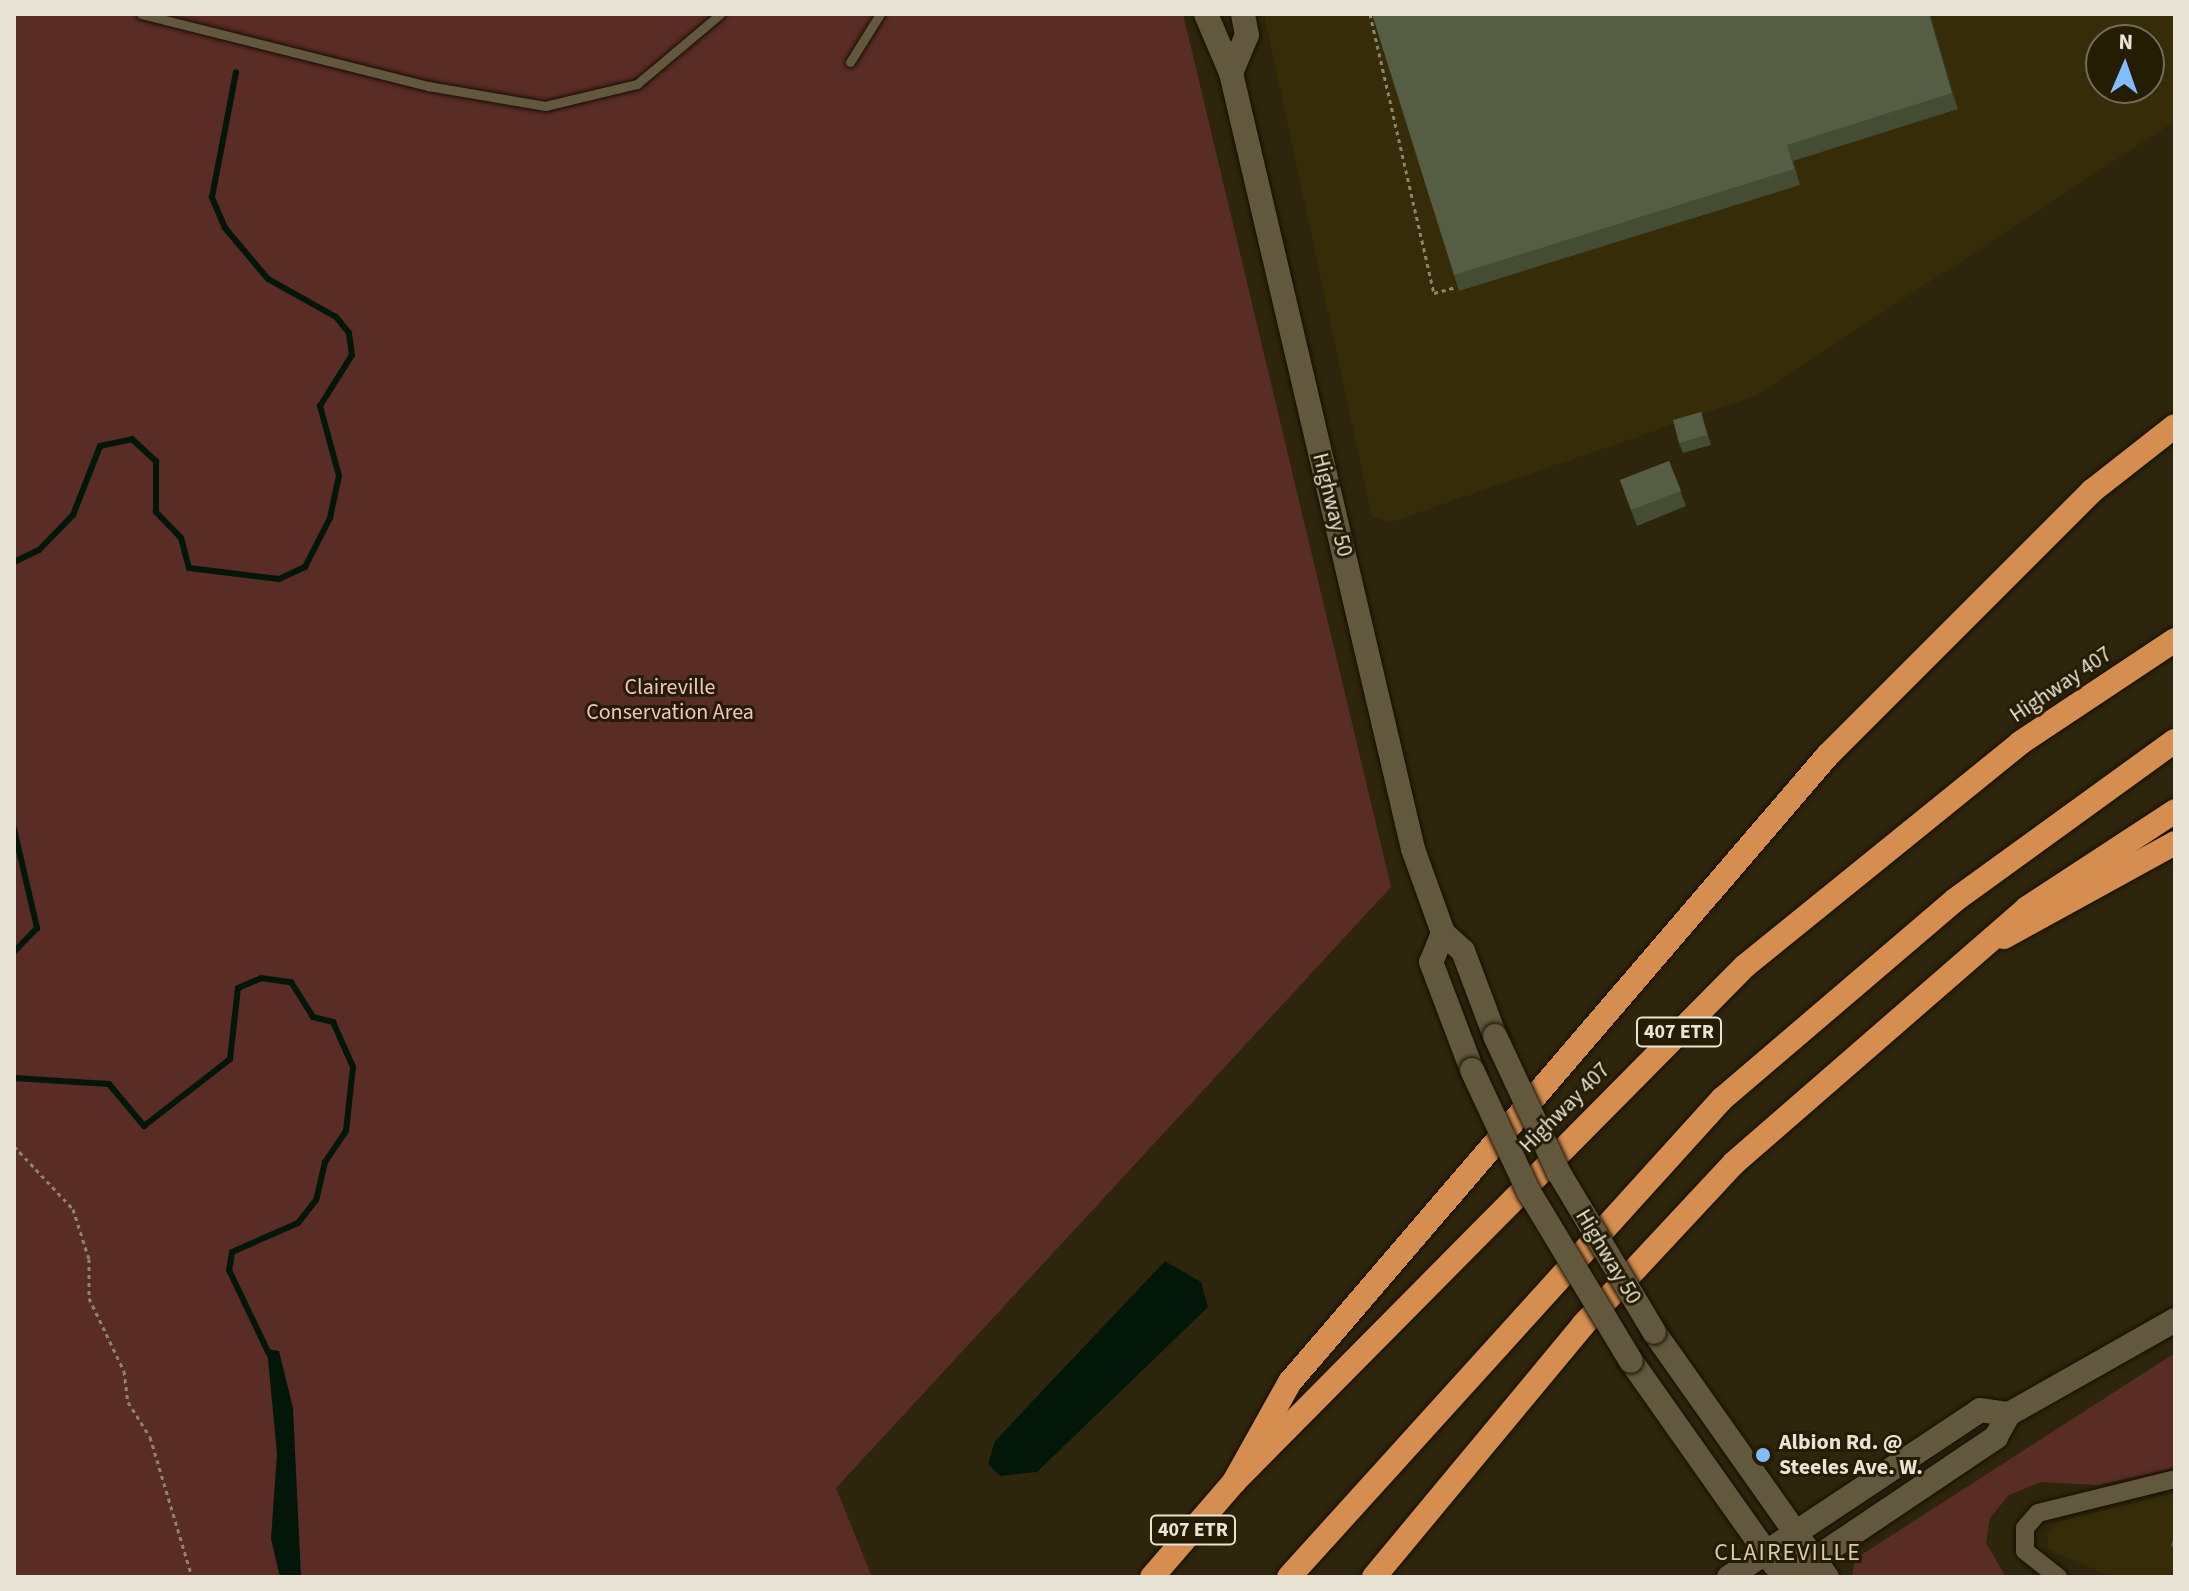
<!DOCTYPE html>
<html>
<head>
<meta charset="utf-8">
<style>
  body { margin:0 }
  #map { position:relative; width:2189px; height:1591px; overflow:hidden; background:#2e260c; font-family:"Source Sans 3",sans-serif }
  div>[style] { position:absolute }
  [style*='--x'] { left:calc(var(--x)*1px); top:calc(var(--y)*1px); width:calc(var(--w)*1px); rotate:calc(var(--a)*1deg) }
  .built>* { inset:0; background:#362c08 }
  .green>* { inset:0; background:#5a2c26 }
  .water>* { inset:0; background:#02170a }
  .stream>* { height:6px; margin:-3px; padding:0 3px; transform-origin:3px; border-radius:3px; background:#02170a }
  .path>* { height:3px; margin-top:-1.5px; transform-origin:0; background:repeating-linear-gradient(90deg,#8b8470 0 4px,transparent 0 8px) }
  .roads { filter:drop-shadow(0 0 2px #160e00) drop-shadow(0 0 2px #160e00) }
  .lane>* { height:9px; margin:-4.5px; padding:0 4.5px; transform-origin:4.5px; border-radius:4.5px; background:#61583d }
  .street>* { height:18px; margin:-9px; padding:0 9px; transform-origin:9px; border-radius:9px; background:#61583d }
  .secondary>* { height:24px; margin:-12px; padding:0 12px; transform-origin:12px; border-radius:12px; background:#61583d }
  .highway>* { height:24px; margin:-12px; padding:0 12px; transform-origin:12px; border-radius:12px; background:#d58e4f }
  .bridges { filter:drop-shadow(0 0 2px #160e00) drop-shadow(0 0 2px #160e00) }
  .secondary-bridge>* { height:24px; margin:-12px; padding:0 12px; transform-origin:12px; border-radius:12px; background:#61583d }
  .wall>* { inset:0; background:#444c34 }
  .shaded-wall>* { inset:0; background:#34361d }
  .building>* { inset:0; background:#565d45 }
  .dots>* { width:22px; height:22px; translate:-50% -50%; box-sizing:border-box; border:4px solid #241c03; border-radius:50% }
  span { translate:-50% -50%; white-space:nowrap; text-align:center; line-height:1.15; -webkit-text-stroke:6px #241c03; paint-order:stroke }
  .shield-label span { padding:2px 6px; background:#241c03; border:2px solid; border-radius:6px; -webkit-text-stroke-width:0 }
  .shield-label { font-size:20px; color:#e9e4d5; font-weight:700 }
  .street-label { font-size:22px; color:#e9e4d5 }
  .park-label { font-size:22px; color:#f2c6bf }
  .poi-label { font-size:22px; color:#e9e4d5; font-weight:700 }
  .left { translate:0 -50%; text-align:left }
  .neighbourhood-label { font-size:24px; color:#d5ccad; letter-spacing:2px }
  .frame { position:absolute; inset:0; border:16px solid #e9e4d5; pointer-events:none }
  .north { position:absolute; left:2085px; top:24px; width:80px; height:80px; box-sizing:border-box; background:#241c03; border:2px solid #736c57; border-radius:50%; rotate:2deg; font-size:22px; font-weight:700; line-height:32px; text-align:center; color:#e9e4d5 }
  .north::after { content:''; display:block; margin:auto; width:28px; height:36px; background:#81bdfa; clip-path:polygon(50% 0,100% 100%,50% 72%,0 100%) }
</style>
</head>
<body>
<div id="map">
  <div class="built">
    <i style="clip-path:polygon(evenodd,1264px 14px,2175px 14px,2175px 121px,1755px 396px,1391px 522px,1372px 517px,1264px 14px,2101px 40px,2149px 40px,2149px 88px,2101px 88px,2101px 40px)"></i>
    <i style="clip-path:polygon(2175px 1493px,2175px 1577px,2113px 1577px,2048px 1549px,2047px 1534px,2057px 1522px)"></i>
  </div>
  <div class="green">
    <i style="clip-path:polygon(14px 14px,1183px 14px,1391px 887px,836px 1488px,872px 1577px,14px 1577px)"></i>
    <i style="clip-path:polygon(2175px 1353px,2175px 1468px,2098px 1485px,2041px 1482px,2009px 1495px,1990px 1518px,1986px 1543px,2006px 1577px,1852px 1577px,1855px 1559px)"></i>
  </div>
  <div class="water">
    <i style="clip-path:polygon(1165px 1261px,1201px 1282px,1208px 1307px,1037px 1472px,1000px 1476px,988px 1464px,995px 1441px)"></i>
    <i style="clip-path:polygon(267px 1349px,279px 1351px,293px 1408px,301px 1577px,280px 1577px,271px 1539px,277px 1453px)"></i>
  </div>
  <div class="stream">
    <i style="--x:14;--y:562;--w:28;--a:-26"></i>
    <i style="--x:39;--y:550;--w:49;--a:-45.8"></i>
    <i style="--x:73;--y:515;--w:74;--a:-68.6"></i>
    <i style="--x:100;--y:446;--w:33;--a:-12"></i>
    <i style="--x:132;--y:439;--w:33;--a:43"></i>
    <i style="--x:156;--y:461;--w:51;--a:90"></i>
    <i style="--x:156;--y:512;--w:36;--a:46"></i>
    <i style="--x:181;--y:538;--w:31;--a:75"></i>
    <i style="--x:189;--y:568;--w:91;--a:7"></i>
    <i style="--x:279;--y:579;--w:29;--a:-25"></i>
    <i style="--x:305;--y:567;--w:55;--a:-63"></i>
    <i style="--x:330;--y:518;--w:43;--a:-77.9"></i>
    <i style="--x:339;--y:476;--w:73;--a:-105.2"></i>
    <i style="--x:320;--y:406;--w:60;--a:-57.9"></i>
    <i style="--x:352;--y:355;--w:22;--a:-98"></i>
    <i style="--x:349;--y:333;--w:21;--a:-129"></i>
    <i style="--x:336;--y:317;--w:78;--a:-150.8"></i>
    <i style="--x:268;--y:279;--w:67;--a:-130.1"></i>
    <i style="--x:225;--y:228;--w:34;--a:-113"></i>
    <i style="--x:212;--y:197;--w:127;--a:-79.1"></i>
    <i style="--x:14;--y:829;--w:102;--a:76.9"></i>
    <i style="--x:37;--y:928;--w:33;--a:134"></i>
    <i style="--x:14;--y:1078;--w:95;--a:3.6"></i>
    <i style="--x:109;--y:1084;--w:55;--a:50.2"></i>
    <i style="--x:144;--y:1126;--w:109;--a:-37.9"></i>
    <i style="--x:230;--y:1059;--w:71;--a:-83.6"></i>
    <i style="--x:238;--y:988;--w:25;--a:-23"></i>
    <i style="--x:261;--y:978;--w:30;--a:8"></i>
    <i style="--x:291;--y:982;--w:41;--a:57.8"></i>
    <i style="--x:313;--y:1017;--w:21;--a:14"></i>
    <i style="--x:333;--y:1022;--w:49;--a:66"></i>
    <i style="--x:353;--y:1067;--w:64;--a:96.2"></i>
    <i style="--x:346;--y:1131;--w:37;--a:124"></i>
    <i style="--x:325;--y:1162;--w:39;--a:103"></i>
    <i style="--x:316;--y:1200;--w:29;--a:128"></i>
    <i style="--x:298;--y:1223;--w:72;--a:156.3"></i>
    <i style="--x:232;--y:1252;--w:18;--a:99"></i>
    <i style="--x:229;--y:1270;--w:93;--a:64.5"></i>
  </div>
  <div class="path">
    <i style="--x:1370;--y:14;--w:286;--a:77.1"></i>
    <i style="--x:1434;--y:293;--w:23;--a:-15"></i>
    <i style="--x:14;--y:1146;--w:86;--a:46.9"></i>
    <i style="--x:73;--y:1209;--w:52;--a:72.3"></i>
    <i style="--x:89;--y:1259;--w:39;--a:90"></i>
    <i style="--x:89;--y:1298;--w:81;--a:64.4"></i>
    <i style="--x:124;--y:1371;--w:31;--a:83"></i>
    <i style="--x:128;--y:1402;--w:41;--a:57.8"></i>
    <i style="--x:150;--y:1437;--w:146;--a:73.3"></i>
  </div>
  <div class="roads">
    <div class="lane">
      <i style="--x:141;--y:14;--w:296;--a:14.1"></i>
      <i style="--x:428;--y:86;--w:119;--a:9.7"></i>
      <i style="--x:545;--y:106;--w:95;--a:-13.4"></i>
      <i style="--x:637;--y:84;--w:109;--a:-40.1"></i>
      <i style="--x:850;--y:62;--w:57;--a:-58"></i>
    </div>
    <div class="street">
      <i style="--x:2058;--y:1577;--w:42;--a:-141.8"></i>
      <i style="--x:2025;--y:1551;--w:23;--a:-90"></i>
      <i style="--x:2025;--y:1528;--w:20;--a:-49"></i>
      <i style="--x:2038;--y:1513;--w:141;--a:-13.9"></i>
    </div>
    <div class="secondary">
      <i style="--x:1206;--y:14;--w:64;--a:67"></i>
      <i style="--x:1231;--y:73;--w:797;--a:76.8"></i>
      <i style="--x:1413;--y:849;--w:89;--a:70.3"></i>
      <i style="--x:1443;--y:933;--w:27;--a:42"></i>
      <i style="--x:1463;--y:951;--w:91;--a:69.4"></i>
      <i style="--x:1231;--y:73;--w:41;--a:-67.2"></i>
      <i style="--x:1247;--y:35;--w:21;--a:-101"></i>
      <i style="--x:1443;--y:933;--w:31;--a:112"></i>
      <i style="--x:1431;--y:962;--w:116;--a:69.2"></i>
      <i style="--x:1654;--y:1332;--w:300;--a:54.8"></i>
      <i style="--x:1631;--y:1361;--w:250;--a:54.8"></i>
      <i style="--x:1729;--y:1577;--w:301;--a:-33.6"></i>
      <i style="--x:1980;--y:1410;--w:29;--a:8"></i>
      <i style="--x:1788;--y:1577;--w:251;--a:-33.9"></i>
      <i style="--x:1996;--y:1437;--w:26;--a:-61"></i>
      <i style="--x:2009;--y:1414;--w:191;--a:-29.5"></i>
    </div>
    <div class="highway">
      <i style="--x:2004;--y:937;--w:195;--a:-28.8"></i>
      <i style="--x:1234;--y:1482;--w:115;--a:-60.8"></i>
      <i style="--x:1290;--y:1382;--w:826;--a:-49.37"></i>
      <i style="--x:1828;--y:755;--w:373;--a:-45"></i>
      <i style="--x:2092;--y:491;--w:105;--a:-38.1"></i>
      <i style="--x:1152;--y:1577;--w:125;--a:-49.2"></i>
      <i style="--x:1234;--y:1482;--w:726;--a:-45.28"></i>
      <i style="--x:1745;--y:966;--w:354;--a:-39"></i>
      <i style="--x:2020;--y:743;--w:186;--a:-33.6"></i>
      <i style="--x:1289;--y:1577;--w:645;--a:-47.83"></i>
      <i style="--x:1722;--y:1099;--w:306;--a:-40.5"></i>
      <i style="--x:1955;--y:900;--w:271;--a:-35.9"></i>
      <i style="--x:1374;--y:1577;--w:327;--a:-50.3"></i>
      <i style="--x:1583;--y:1325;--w:221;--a:-47"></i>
      <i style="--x:1734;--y:1163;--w:388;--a:-41"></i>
      <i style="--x:2027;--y:908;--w:177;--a:-33.2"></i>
    </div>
  </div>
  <div class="bridges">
    <div class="secondary-bridge">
      <i style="--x:1495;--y:1036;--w:151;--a:65"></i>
      <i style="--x:1559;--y:1173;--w:185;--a:59.1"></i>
      <i style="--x:1472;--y:1070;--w:135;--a:65"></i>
      <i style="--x:1529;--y:1192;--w:197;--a:58.9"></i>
    </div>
  </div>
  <div class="wall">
    <i style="clip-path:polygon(1930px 14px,1958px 109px,1793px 161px,1800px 185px,1459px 291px,1454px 275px)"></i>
    <i style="clip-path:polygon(1701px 412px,1711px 445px,1683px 453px,1679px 443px)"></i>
    <i style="clip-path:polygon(1669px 461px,1686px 506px,1637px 526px,1620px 480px)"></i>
  </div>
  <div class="shaded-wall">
    <i style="clip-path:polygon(1929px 14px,1930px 14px,1958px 109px,1952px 93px)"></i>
  </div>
  <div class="building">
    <i style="clip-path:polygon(1372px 14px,1929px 14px,1952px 93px,1787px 145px,1794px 169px,1454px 275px)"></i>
    <i style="clip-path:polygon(1701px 412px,1707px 435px,1679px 443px,1673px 420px)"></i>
    <i style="clip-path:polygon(1669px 461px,1681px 491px,1631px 510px,1620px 480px)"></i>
    <i style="clip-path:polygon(2175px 1533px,2175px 1547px,2171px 1546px)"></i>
  </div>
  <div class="dots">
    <i style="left:1763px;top:1455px;background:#81bdfa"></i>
  </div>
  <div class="shield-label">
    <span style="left:1679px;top:1032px">407 ETR</span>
    <span style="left:1193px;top:1530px">407 ETR</span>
  </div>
  <div class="street-label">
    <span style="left:1332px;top:505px;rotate:76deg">Highway 50</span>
    <span style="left:2061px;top:685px;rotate:-34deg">Highway 407</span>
    <span style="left:1565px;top:1108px;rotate:-45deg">Highway 407</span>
    <span style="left:1608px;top:1257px;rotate:59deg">Highway 50</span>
  </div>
  <div class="park-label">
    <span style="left:670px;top:700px">Claireville<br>Conservation Area</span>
  </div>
  <div class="poi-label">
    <span class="left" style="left:1779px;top:1455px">Albion Rd. @<br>Steeles Ave. W.</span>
  </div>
  <div class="neighbourhood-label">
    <span style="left:1788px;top:1553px">CLAIREVILLE</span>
  </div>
  <div class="frame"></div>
  <div class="north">N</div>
</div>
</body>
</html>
